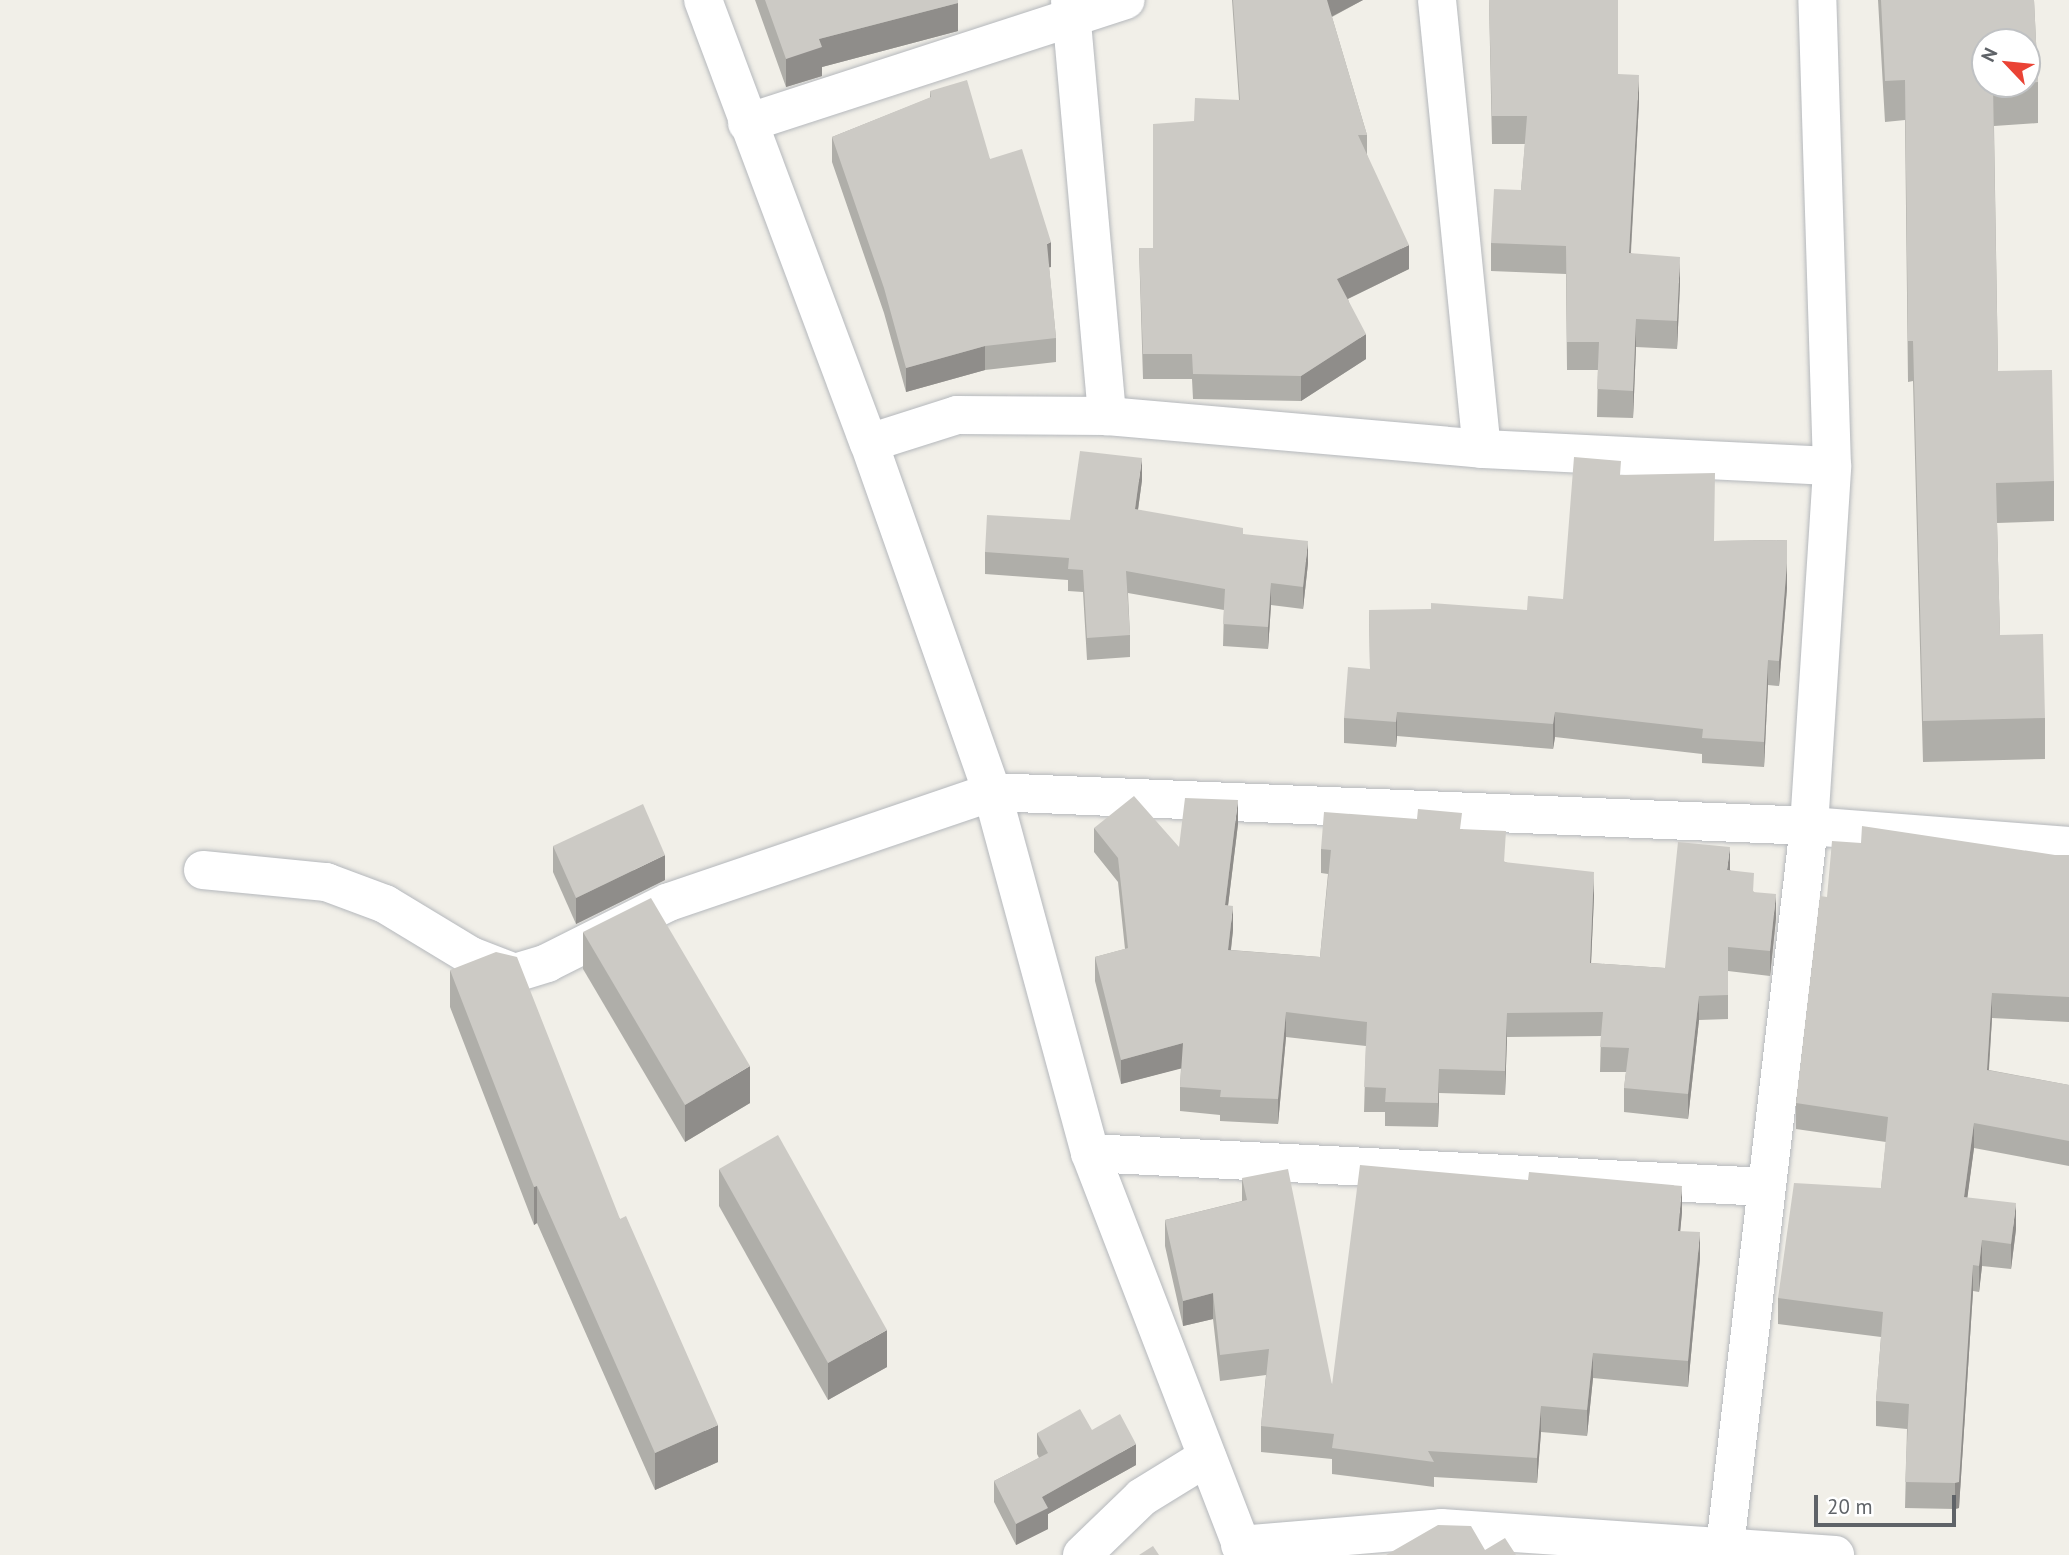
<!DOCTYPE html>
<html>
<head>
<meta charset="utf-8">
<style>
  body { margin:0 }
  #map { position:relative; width:2069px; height:1555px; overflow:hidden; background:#f1efe8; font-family:"PT Sans",sans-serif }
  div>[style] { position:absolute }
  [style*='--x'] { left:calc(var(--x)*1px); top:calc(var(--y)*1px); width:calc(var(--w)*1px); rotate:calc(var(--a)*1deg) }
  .roads { filter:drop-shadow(0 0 2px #b5b8bc) drop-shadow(0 0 2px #b5b8bc) }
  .minor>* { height:38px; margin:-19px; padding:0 19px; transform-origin:19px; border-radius:19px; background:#fff }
  .wall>* { inset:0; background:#afaea9 }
  .shaded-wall>* { inset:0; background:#8f8d8a }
  .building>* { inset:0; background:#cccac5 }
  span { translate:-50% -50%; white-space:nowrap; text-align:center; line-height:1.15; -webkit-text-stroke:5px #fff; paint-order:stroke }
  .north { position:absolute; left:1971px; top:28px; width:70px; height:70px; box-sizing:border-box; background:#fff; border:2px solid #bfc1c3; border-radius:50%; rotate:296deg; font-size:19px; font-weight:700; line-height:28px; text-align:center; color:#5f6368 }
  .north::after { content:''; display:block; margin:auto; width:24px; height:32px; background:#ea4335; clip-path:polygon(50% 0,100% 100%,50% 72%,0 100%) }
  .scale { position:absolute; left:1814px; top:1495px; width:142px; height:32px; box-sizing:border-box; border:4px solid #5f6368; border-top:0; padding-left:9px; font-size:21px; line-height:24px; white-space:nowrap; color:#5f6368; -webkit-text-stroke:5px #fff; paint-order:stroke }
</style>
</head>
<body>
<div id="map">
  <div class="roads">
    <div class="minor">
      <i style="--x:703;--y:0;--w:473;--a:69.5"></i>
      <i style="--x:869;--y:443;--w:370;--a:70.6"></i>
      <i style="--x:992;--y:792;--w:374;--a:74.8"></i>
      <i style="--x:1090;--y:1153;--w:431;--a:68.9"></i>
      <i style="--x:1070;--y:0;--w:418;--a:84.9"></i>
      <i style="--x:1437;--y:0;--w:451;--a:84.3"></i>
      <i style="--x:747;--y:123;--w:398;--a:-18"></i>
      <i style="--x:869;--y:443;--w:92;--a:-17.7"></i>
      <i style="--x:957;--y:415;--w:150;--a:0.4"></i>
      <i style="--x:1107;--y:416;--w:376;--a:5"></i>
      <i style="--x:1482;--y:449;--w:350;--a:2.8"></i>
      <i style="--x:203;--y:870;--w:124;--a:5.6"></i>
      <i style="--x:326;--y:882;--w:63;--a:20.4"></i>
      <i style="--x:385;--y:904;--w:100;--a:31.2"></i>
      <i style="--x:471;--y:956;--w:47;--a:21.1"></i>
      <i style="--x:515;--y:973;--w:34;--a:-17"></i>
      <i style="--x:547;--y:963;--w:136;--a:-26.6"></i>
      <i style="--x:669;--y:902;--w:341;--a:-18.8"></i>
      <i style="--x:992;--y:792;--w:818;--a:2.38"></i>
      <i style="--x:1809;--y:826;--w:261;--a:4.4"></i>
      <i style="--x:1090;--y:1153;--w:676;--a:2.88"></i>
      <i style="--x:1240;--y:1545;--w:202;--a:-4.8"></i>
      <i style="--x:1441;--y:1528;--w:395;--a:3.9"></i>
      <i style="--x:1082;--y:1555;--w:83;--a:-44"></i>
      <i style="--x:1142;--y:1497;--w:76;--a:-31.6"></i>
      <i style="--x:1724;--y:1555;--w:734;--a:-83.35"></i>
      <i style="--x:1809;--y:826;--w:361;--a:-86.3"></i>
      <i style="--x:1832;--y:466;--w:466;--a:-91.8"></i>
    </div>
  </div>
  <div class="wall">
    <i style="clip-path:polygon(755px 0,958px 0,958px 31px,822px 67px,822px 76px,786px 87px)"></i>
    <i style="clip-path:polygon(1232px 0,1363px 0,1332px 17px,1367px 135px,1367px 155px,1409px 269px,1348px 299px,1366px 359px,1301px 401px,1193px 399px,1192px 379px,1143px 379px,1139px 248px,1153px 248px,1194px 121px,1239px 100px)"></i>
    <i style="clip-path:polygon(1489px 0,1618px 0,1618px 74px,1639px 102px,1631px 253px,1680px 284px,1677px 349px,1636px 347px,1633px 418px,1597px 417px,1598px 370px,1567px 370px,1566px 274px,1491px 271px,1491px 243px,1521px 190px,1525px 144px,1492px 144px)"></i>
    <i style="clip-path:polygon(evenodd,1878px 0,2034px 0,2038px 82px,2038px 123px,1994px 126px,1998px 371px,2054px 481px,2054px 521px,1997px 523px,2000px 635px,2045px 718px,2045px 759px,1923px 762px,1913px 381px,1908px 382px,1905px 120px,1885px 122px,1878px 0,2027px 42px,2027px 84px,1985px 84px,2027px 42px)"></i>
    <i style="clip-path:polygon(930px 91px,990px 159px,1051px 267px,1049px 267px,1056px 338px,1056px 362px,985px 370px,906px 392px,884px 313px,832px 162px,832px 137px,930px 98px)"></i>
    <i style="clip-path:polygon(1142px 480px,1138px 510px,1243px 534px,1308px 563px,1303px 609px,1271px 605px,1268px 649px,1223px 646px,1224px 610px,1128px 593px,1130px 635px,1130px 657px,1087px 660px,1083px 592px,1068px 591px,1068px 580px,985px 574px,985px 552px,1070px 520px)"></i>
    <i style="clip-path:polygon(1787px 540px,1787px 588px,1779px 686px,1768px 685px,1764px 767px,1702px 763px,1702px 754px,1555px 737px,1553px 749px,1397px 736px,1396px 747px,1344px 743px,1344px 718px,1370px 669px,1369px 610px,1527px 610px,1563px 599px,1714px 541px)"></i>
    <i style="clip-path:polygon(1238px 824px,1228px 906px,1233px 930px,1231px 950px,1320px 957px,1328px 874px,1321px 873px,1321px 849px,1462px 829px,1505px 862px,1594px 896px,1591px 963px,1665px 968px,1730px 870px,1754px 892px,1776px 918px,1770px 976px,1728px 971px,1728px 1019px,1699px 1020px,1688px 1119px,1624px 1112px,1624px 1088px,1626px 1072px,1600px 1072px,1601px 1036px,1507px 1037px,1505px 1095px,1439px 1093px,1438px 1127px,1385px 1126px,1385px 1112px,1364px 1112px,1366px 1046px,1286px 1037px,1278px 1124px,1220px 1121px,1220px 1115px,1180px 1111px,1180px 1087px,1181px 1068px,1121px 1084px,1095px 981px,1095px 957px,1125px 949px,1118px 882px,1094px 852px,1094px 828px,1179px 847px)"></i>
    <i style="clip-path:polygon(553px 846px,665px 880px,576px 924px,553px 872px)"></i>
    <i style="clip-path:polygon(2055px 855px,2069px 855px,2069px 1022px,1992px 1018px,1989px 1070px,2069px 1085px,2069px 1166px,1974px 1148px,1967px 1198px,2016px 1229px,2011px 1269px,1982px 1266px,1979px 1292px,1973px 1291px,1959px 1508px,1955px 1509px,1905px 1508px,1907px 1429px,1876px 1426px,1876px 1401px,1881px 1337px,1778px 1324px,1778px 1298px,1881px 1188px,1886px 1142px,1796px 1129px,1796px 1103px,1827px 897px)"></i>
    <i style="clip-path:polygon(583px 932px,750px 1103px,685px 1142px,583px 969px)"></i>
    <i style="clip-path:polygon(450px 970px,620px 1219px,718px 1462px,655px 1490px,537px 1223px,534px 1225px,450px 1007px)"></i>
    <i style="clip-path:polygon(719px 1169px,887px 1367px,828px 1400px,719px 1206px)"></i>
    <i style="clip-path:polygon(1242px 1178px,1332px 1385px,1682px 1212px,1680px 1231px,1700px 1258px,1688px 1387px,1593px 1378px,1587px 1436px,1541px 1432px,1537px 1483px,1434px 1477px,1434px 1487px,1332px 1474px,1332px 1459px,1261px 1452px,1261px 1426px,1266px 1375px,1220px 1381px,1213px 1319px,1183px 1326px,1165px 1246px,1165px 1220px,1242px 1201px)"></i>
    <i style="clip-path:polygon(1092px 1430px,1136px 1465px,1048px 1514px,1048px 1529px,1016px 1545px,994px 1502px,994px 1481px,1039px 1458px,1037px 1454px,1037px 1433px)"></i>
  </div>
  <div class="shaded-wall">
    <i style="clip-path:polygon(1325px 0,1363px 0,1325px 20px)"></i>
    <i style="clip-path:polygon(958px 3px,958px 31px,822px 67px,822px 76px,786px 87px,786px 59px,819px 39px)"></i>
    <i style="clip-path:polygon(1639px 75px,1639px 102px,1629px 281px,1629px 253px)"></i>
    <i style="clip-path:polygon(1051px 242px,1051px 267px,1047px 268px,1047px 244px)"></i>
    <i style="clip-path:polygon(1409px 245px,1409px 269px,1337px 304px,1337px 279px)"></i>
    <i style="clip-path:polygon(1680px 257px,1680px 284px,1677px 349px,1677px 321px)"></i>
    <i style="clip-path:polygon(1636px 319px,1636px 347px,1633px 418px,1633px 391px)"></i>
    <i style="clip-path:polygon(1366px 334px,1366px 359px,1301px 401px,1301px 376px)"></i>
    <i style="clip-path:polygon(985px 346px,985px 370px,906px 392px,906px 368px)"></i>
    <i style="clip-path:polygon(1142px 458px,1142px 480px,1135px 531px,1135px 509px)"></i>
    <i style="clip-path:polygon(1308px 541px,1308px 563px,1303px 609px,1303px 587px)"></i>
    <i style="clip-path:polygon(1787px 563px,1787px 588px,1779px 686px,1779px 661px)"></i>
    <i style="clip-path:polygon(1271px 583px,1271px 605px,1268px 649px,1268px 627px)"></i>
    <i style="clip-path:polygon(1768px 660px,1768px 685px,1764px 767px,1764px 742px)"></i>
    <i style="clip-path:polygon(1397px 712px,1397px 736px,1396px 747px,1396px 722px)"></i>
    <i style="clip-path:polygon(1555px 712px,1555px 737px,1553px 749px,1553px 724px)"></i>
    <i style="clip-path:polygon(1238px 800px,1238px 824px,1225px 930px,1225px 905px)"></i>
    <i style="clip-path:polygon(1730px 847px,1730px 871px,1727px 870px)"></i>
    <i style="clip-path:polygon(665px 855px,665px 880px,576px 924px,576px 898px)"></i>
    <i style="clip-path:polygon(1594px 872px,1594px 896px,1590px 987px,1590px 963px)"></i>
    <i style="clip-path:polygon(1776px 894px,1776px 918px,1770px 976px,1770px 951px)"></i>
    <i style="clip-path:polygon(1233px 906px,1233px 930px,1228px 974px,1228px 950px)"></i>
    <i style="clip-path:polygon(1992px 993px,1992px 1018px,1987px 1095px,1987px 1070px)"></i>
    <i style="clip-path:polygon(1699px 996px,1699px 1020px,1688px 1119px,1688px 1094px)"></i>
    <i style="clip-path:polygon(1286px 1012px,1286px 1037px,1278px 1124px,1278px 1099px)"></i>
    <i style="clip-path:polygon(1507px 1013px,1507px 1037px,1505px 1095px,1505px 1071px)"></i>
    <i style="clip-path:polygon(1183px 1043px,1183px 1068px,1121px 1084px,1121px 1060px)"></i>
    <i style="clip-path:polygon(750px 1066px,750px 1103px,685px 1142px,685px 1105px)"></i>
    <i style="clip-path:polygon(1439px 1069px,1439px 1093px,1438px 1127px,1438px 1103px)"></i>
    <i style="clip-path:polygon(1974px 1123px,1974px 1148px,1964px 1223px,1964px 1197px)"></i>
    <i style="clip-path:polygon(537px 1186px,537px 1223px,534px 1225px,534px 1187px)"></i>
    <i style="clip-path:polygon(1682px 1186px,1682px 1212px,1678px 1256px,1678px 1231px)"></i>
    <i style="clip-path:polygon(2016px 1203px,2016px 1229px,2011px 1269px,2011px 1244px)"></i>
    <i style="clip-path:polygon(1700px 1232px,1700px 1258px,1688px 1387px,1688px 1361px)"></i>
    <i style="clip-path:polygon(1982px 1240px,1982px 1266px,1979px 1292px,1979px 1266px)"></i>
    <i style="clip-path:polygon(1973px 1265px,1973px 1291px,1959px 1508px,1955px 1509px,1955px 1483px)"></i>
    <i style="clip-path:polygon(1213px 1293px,1213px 1319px,1183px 1326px,1183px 1301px)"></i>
    <i style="clip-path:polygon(887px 1330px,887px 1367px,828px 1400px,828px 1363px)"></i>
    <i style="clip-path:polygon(1593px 1353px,1593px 1378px,1587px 1436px,1587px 1410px)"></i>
    <i style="clip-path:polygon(1541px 1406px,1541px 1432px,1537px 1483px,1537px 1458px)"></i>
    <i style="clip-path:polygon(718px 1425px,718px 1462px,655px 1490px,655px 1453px)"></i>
    <i style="clip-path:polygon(1136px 1444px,1136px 1465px,1048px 1514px,1048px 1529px,1016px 1545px,1016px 1524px,1042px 1497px)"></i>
  </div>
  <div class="building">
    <i style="clip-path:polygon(765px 0,958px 0,958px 3px,819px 39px,822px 47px,786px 59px)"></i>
    <i style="clip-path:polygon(1233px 0,1327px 0,1367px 135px,1358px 135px,1409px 245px,1337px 279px,1366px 334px,1301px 376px,1193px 374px,1192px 354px,1143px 354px,1139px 248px,1153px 248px,1153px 124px,1194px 121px,1195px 98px,1240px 100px)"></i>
    <i style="clip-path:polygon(1489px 0,1618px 0,1618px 74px,1639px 75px,1629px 253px,1680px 257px,1677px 321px,1636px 319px,1633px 391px,1597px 389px,1599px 342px,1567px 342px,1566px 246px,1491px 243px,1494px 189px,1521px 190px,1527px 116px,1492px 116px)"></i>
    <i style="clip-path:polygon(1881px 0,2034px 0,2038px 82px,2027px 83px,2027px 42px,1985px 42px,1985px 84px,2008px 84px,1993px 85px,1998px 371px,2052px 370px,2054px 481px,1996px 483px,2000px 635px,2043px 634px,2045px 718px,1923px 721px,1913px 341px,1908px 341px,1905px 80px,1885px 81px)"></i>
    <i style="clip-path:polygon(967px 80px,990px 159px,1022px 149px,1051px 242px,1047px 244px,1056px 338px,985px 346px,906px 368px,884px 288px,832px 137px,931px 97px,930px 91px)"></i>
    <i style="clip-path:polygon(1080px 451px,1142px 458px,1135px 509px,1243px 528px,1243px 534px,1308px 541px,1303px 587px,1271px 583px,1268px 627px,1223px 624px,1225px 589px,1126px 571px,1130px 635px,1087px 638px,1083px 570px,1068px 569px,1069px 558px,985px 552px,987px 515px,1070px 520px)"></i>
    <i style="clip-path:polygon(1574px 457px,1621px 461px,1620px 475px,1715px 473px,1714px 541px,1787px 540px,1787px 563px,1779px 661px,1768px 660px,1764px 742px,1702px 738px,1703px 729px,1555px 712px,1553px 724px,1397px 712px,1396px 722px,1344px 718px,1348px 667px,1370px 669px,1369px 610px,1431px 609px,1431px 603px,1527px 610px,1528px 596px,1563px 599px)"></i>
    <i style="clip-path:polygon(1134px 796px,1179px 847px,1185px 798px,1238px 800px,1225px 905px,1233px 906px,1228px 950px,1320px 957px,1331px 850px,1321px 849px,1324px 812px,1417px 819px,1418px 809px,1462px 813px,1460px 829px,1506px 831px,1504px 862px,1594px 872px,1590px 963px,1665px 968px,1678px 842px,1730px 847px,1727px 870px,1754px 873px,1753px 892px,1776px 894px,1770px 951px,1728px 947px,1728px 995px,1699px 996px,1688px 1094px,1624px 1088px,1629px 1048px,1600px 1047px,1603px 1012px,1507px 1013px,1505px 1071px,1439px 1069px,1438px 1103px,1385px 1102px,1386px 1088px,1364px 1087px,1367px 1022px,1286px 1012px,1278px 1099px,1220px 1097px,1221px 1090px,1180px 1087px,1183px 1043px,1121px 1060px,1095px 957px,1128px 948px,1118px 858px,1094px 828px)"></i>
    <i style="clip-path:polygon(643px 804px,665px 855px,576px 898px,553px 846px)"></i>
    <i style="clip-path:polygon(1862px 826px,2055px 855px,2069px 855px,2069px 997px,1992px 993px,1987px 1070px,2069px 1085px,2069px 1141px,1974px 1123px,1964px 1197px,2016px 1203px,2011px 1244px,1982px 1240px,1979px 1266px,1973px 1265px,1959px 1482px,1955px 1483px,1905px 1482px,1909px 1404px,1876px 1401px,1883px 1312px,1778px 1298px,1794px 1183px,1881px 1188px,1888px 1117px,1796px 1103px,1820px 896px,1827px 897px,1832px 841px,1861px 843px)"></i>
    <i style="clip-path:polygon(651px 898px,750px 1066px,685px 1105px,583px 932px)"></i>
    <i style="clip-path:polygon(496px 952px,517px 957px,620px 1219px,626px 1216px,718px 1425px,655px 1453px,537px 1186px,534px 1187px,450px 970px)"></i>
    <i style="clip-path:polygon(778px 1135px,887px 1330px,828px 1363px,719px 1169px)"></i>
    <i style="clip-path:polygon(1360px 1165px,1528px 1180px,1529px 1172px,1682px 1186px,1678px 1231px,1700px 1232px,1688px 1361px,1593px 1353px,1587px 1410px,1541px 1406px,1537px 1458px,1428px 1451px,1434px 1462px,1332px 1448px,1334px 1434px,1261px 1426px,1269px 1349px,1220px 1355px,1213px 1293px,1183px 1301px,1165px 1220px,1247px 1200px,1242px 1178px,1288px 1169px,1332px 1385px)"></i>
    <i style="clip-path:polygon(1080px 1409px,1092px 1430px,1120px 1414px,1136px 1444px,1042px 1497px,1048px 1508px,1016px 1524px,994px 1481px,1048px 1453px,1037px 1433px)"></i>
    <i style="clip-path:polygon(1438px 1525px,1471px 1526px,1485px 1550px,1505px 1538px,1516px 1555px,1386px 1555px)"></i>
    <i style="clip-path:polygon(1153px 1546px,1159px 1555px,1139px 1555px)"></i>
  </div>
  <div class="north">N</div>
  <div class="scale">20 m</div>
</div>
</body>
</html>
